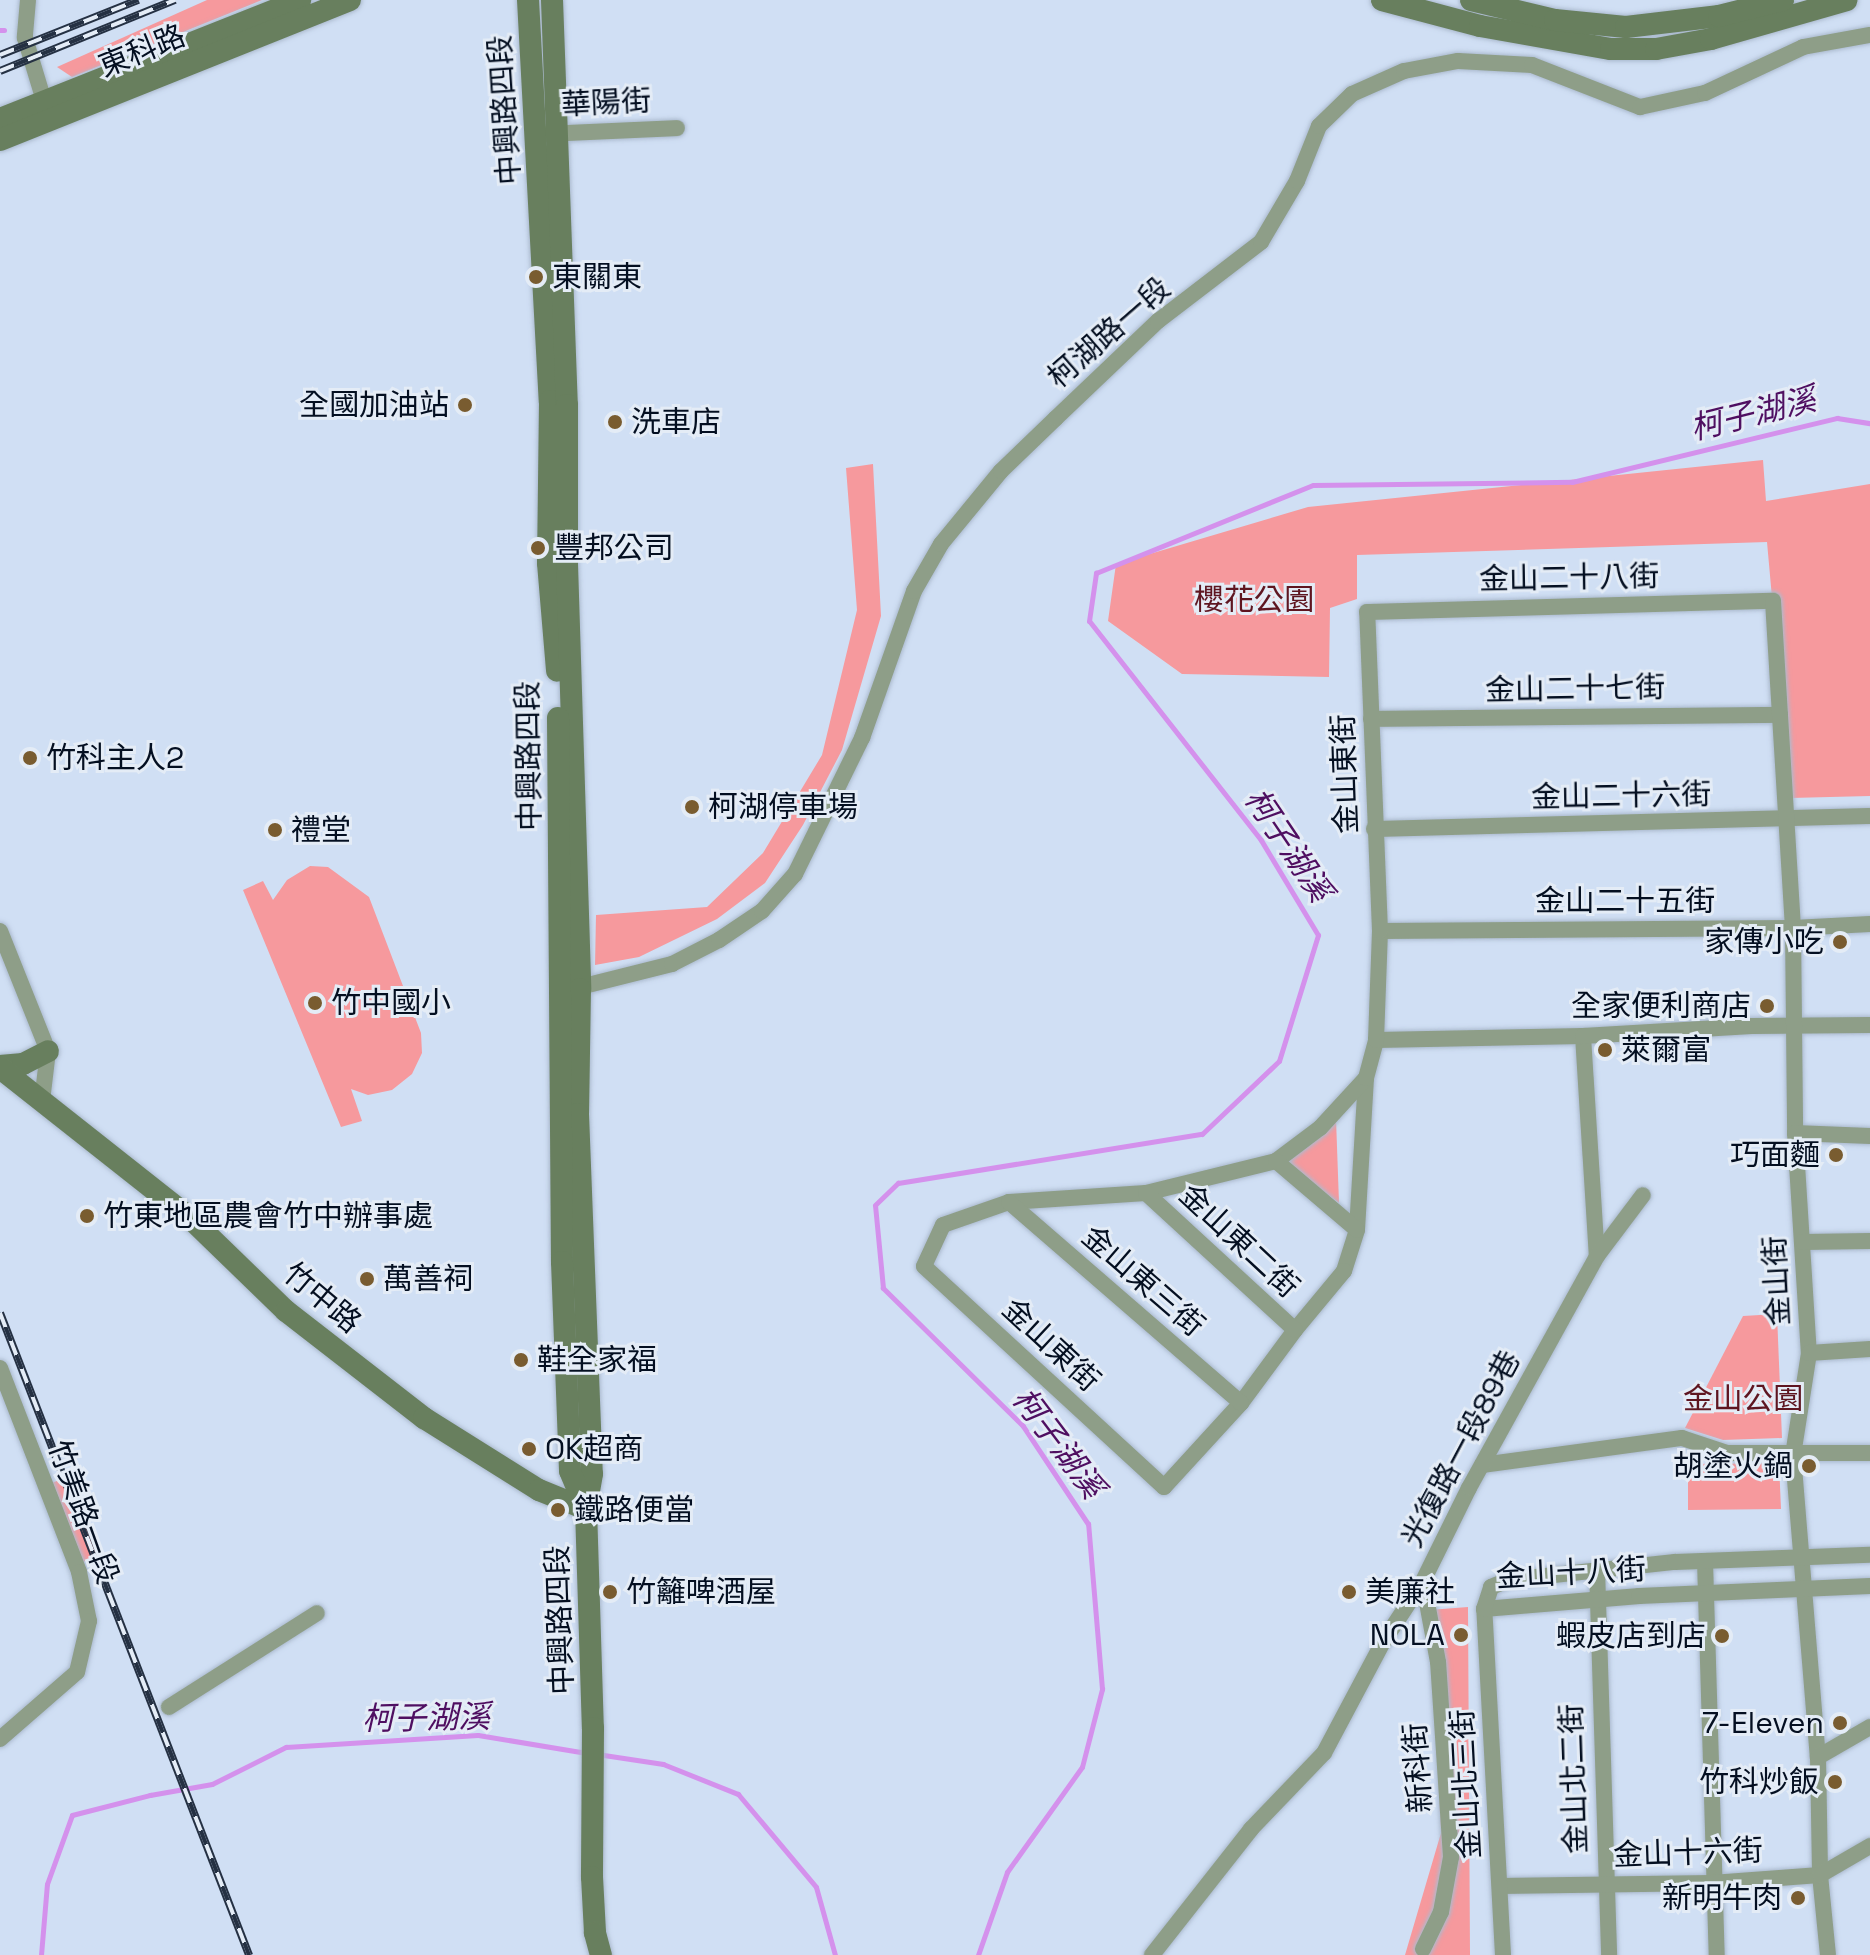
<!DOCTYPE html>
<html>
<head>
<meta charset="utf-8">
<style>
  body { margin:0 }
  #map { position:relative; width:1870px; height:1955px; overflow:hidden; background:#d0dff4; font-family:"Space Grotesk","Noto Sans TC",sans-serif }
  div>[style] { position:absolute }
  [style*='--x'] { left:calc(var(--x)*1px); top:calc(var(--y)*1px); width:calc(var(--w)*1px); rotate:calc(var(--a)*1deg) }
  .green>* { inset:0; background:#f6999d }
  .stream>* { height:5px; margin:-2.5px; padding:0 2.5px; transform-origin:2.5px; border-radius:2.5px; background:#d491ec }
  .roads { filter:drop-shadow(0 0 2px #abbace) drop-shadow(0 0 2px #abbace) }
  .street>* { height:16px; margin:-8px; padding:0 8px; transform-origin:8px; border-radius:8px; background:#8e9e88 }
  .secondary>* { height:22px; margin:-11px; padding:0 11px; transform-origin:11px; border-radius:11px; background:#687f5e }
  .rail>* { height:8px; margin-top:-4px; transform-origin:0; background:repeating-linear-gradient(90deg,#e4ecf6 0 15px,#253143 0 30px); box-sizing:border-box; border-block:2px solid #253143 }
  .dots>* { width:22px; height:22px; translate:-50% -50%; box-sizing:border-box; border:4px solid #e4ecf6; border-radius:50% }
  span { translate:-50% -50%; white-space:nowrap; text-align:center; line-height:1.15; -webkit-text-stroke:6px #e4ecf6; paint-order:stroke }
  .street-label { font-size:30px; color:#040f21 }
  .poi-label { font-size:30px; color:#040f21 }
  .left { translate:0 -50%; text-align:left }
  .right { translate:-100% -50%; text-align:right }
  .park-label { font-size:30px; color:#5e1520 }
  .water-label { font-size:32px; color:#4f0f61; font-style:italic }
</style>
</head>
<body>
<div id="map">
  <div class="green">
    <i style="clip-path:polygon(207px 0,262px 0,72px 77px,57px 67px)"></i>
    <i style="clip-path:polygon(1763px 460px,1766px 501px,1870px 484px,1870px 796px,1790px 798px,1767px 542px,1357px 555px,1357px 599px,1330px 608px,1329px 677px,1182px 674px,1108px 621px,1116px 564px,1308px 507px)"></i>
    <i style="clip-path:polygon(873px 464px,881px 616px,842px 750px,803px 825px,765px 883px,717px 919px,639px 957px,595px 965px,596px 915px,707px 907px,763px 853px,822px 755px,857px 610px,846px 468px)"></i>
    <i style="clip-path:polygon(310px 866px,328px 867px,369px 897px,421px 1033px,422px 1053px,412px 1074px,392px 1090px,368px 1095px,351px 1089px,362px 1121px,341px 1127px,243px 890px,263px 881px,273px 900px,287px 880px)"></i>
    <i style="clip-path:polygon(1336px 1119px,1339px 1203px,1285px 1162px)"></i>
    <i style="clip-path:polygon(1777px 1314px,1782px 1438px,1723px 1440px,1685px 1428px,1743px 1316px)"></i>
    <i style="clip-path:polygon(1779px 1463px,1781px 1509px,1688px 1510px,1688px 1464px)"></i>
    <i style="clip-path:polygon(71px 1476px,101px 1555px,70px 1567px,40px 1487px)"></i>
    <i style="clip-path:polygon(1468px 1607px,1470px 1955px,1405px 1955px,1441px 1833px,1429px 1610px)"></i>
  </div>
  <div class="stream">
    <i style="--x:0;--y:30;--w:4;--a:0"></i>
    <i style="--x:597;--y:1754;--w:67;--a:8.6"></i>
    <i style="--x:663;--y:1764;--w:81;--a:21.8"></i>
    <i style="--x:738;--y:1794;--w:121;--a:50"></i>
    <i style="--x:816;--y:1887;--w:71;--a:74.4"></i>
    <i style="--x:41;--y:1955;--w:71;--a:-85.2"></i>
    <i style="--x:47;--y:1884;--w:73;--a:-70.1"></i>
    <i style="--x:72;--y:1815;--w:81;--a:-14.4"></i>
    <i style="--x:150;--y:1795;--w:63;--a:-10.1"></i>
    <i style="--x:212;--y:1784;--w:83;--a:-26.6"></i>
    <i style="--x:286;--y:1747;--w:192;--a:-3.6"></i>
    <i style="--x:478;--y:1735;--w:110;--a:9.4"></i>
    <i style="--x:978;--y:1955;--w:88;--a:-70.7"></i>
    <i style="--x:1007;--y:1872;--w:129;--a:-54.5"></i>
    <i style="--x:1082;--y:1767;--w:81;--a:-75.6"></i>
    <i style="--x:1102;--y:1689;--w:166;--a:-94.8"></i>
    <i style="--x:1088;--y:1524;--w:118;--a:-123.6"></i>
    <i style="--x:1023;--y:1426;--w:197;--a:-135.4"></i>
    <i style="--x:883;--y:1288;--w:83;--a:-95.5"></i>
    <i style="--x:875;--y:1205;--w:32;--a:-44"></i>
    <i style="--x:898;--y:1183;--w:308;--a:-9.2"></i>
    <i style="--x:1202;--y:1134;--w:106;--a:-43.5"></i>
    <i style="--x:1279;--y:1061;--w:132;--a:-72.8"></i>
    <i style="--x:1318;--y:935;--w:111;--a:-121"></i>
    <i style="--x:1261;--y:840;--w:278;--a:-128.1"></i>
    <i style="--x:1089;--y:621;--w:49;--a:-81.7"></i>
    <i style="--x:1096;--y:573;--w:234;--a:-22.1"></i>
    <i style="--x:1313;--y:485;--w:259;--a:-0.7"></i>
    <i style="--x:1572;--y:482;--w:273;--a:-13.6"></i>
    <i style="--x:1837;--y:418;--w:33;--a:9"></i>
  </div>
  <div class="roads">
    <div class="street">
      <i style="--x:28;--y:0;--w:38;--a:95"></i>
      <i style="--x:25;--y:38;--w:76;--a:73.2"></i>
      <i style="--x:547;--y:134;--w:130;--a:-2.6"></i>
      <i style="--x:1371;--y:719;--w:409;--a:-0.6"></i>
      <i style="--x:1374;--y:829;--w:496;--a:-1.5"></i>
      <i style="--x:0;--y:931;--w:129;--a:68.2"></i>
      <i style="--x:48;--y:1051;--w:50;--a:96.8"></i>
      <i style="--x:1380;--y:931;--w:413;--a:-0.4"></i>
      <i style="--x:1793;--y:928;--w:77;--a:-3"></i>
      <i style="--x:572;--y:989;--w:103;--a:-14"></i>
      <i style="--x:672;--y:964;--w:53;--a:-27.1"></i>
      <i style="--x:719;--y:940;--w:52;--a:-34"></i>
      <i style="--x:762;--y:911;--w:50;--a:-48.3"></i>
      <i style="--x:795;--y:874;--w:152;--a:-63.8"></i>
      <i style="--x:862;--y:738;--w:156;--a:-70.5"></i>
      <i style="--x:914;--y:591;--w:54;--a:-60.1"></i>
      <i style="--x:941;--y:544;--w:94;--a:-50.6"></i>
      <i style="--x:1001;--y:471;--w:76;--a:-43.9"></i>
      <i style="--x:1056;--y:418;--w:141;--a:-43.6"></i>
      <i style="--x:1158;--y:321;--w:130;--a:-37.5"></i>
      <i style="--x:1261;--y:242;--w:71;--a:-59.5"></i>
      <i style="--x:1297;--y:181;--w:59;--a:-68.2"></i>
      <i style="--x:1319;--y:126;--w:46;--a:-44.1"></i>
      <i style="--x:1352;--y:94;--w:57;--a:-23.9"></i>
      <i style="--x:1404;--y:71;--w:55;--a:-10.5"></i>
      <i style="--x:1458;--y:61;--w:74;--a:3.1"></i>
      <i style="--x:1532;--y:65;--w:116;--a:21.3"></i>
      <i style="--x:1640;--y:107;--w:66;--a:-12.2"></i>
      <i style="--x:1705;--y:93;--w:108;--a:-25.1"></i>
      <i style="--x:1803;--y:47;--w:68;--a:-10.2"></i>
      <i style="--x:1583;--y:1036;--w:220;--a:86.4"></i>
      <i style="--x:1376;--y:1040;--w:207;--a:-1.1"></i>
      <i style="--x:1583;--y:1036;--w:169;--a:-3.4"></i>
      <i style="--x:1752;--y:1026;--w:118;--a:-0.5"></i>
      <i style="--x:1366;--y:1078;--w:152;--a:93.4"></i>
      <i style="--x:1357;--y:1230;--w:43;--a:107.6"></i>
      <i style="--x:1344;--y:1271;--w:77;--a:129.7"></i>
      <i style="--x:1295;--y:1330;--w:91;--a:126.5"></i>
      <i style="--x:1241;--y:1403;--w:114;--a:132.5"></i>
      <i style="--x:1164;--y:1487;--w:326;--a:-137.4"></i>
      <i style="--x:924;--y:1266;--w:45;--a:-65.1"></i>
      <i style="--x:943;--y:1225;--w:70;--a:-19.2"></i>
      <i style="--x:1009;--y:1202;--w:137;--a:-3.8"></i>
      <i style="--x:1146;--y:1193;--w:134;--a:-13.8"></i>
      <i style="--x:1276;--y:1161;--w:55;--a:-36.9"></i>
      <i style="--x:1320;--y:1128;--w:68;--a:-47.4"></i>
      <i style="--x:1366;--y:1078;--w:39;--a:-75"></i>
      <i style="--x:1376;--y:1040;--w:109;--a:-87.9"></i>
      <i style="--x:1380;--y:931;--w:319;--a:-92.3"></i>
      <i style="--x:1367;--y:612;--w:406;--a:-1.6"></i>
      <i style="--x:1773;--y:601;--w:328;--a:86.5"></i>
      <i style="--x:1793;--y:928;--w:205;--a:89.4"></i>
      <i style="--x:1795;--y:1133;--w:220;--a:86.4"></i>
      <i style="--x:1809;--y:1353;--w:103;--a:98.9"></i>
      <i style="--x:1793;--y:1455;--w:303;--a:85.3"></i>
      <i style="--x:1818;--y:1757;--w:118;--a:89"></i>
      <i style="--x:1820;--y:1875;--w:80;--a:84.3"></i>
      <i style="--x:1795;--y:1133;--w:75;--a:2.3"></i>
      <i style="--x:1276;--y:1161;--w:106;--a:40.4"></i>
      <i style="--x:1146;--y:1193;--w:202;--a:42.6"></i>
      <i style="--x:1009;--y:1202;--w:307;--a:40.9"></i>
      <i style="--x:1803;--y:1242;--w:67;--a:-0.9"></i>
      <i style="--x:1809;--y:1353;--w:61;--a:-3.8"></i>
      <i style="--x:0;--y:1368;--w:219;--a:68.8"></i>
      <i style="--x:79;--y:1572;--w:50;--a:78.5"></i>
      <i style="--x:89;--y:1621;--w:52;--a:103.2"></i>
      <i style="--x:77;--y:1672;--w:102;--a:139"></i>
      <i style="--x:1482;--y:1465;--w:202;--a:-7.7"></i>
      <i style="--x:1682;--y:1438;--w:47;--a:18.4"></i>
      <i style="--x:1727;--y:1453;--w:143;--a:0"></i>
      <i style="--x:1705;--y:1561;--w:394;--a:88.3"></i>
      <i style="--x:1597;--y:1569;--w:386;--a:88.2"></i>
      <i style="--x:1484;--y:1609;--w:156;--a:-4.8"></i>
      <i style="--x:1639;--y:1596;--w:231;--a:-2.5"></i>
      <i style="--x:169;--y:1707;--w:175;--a:-32.4"></i>
      <i style="--x:1818;--y:1757;--w:60;--a:-30"></i>
      <i style="--x:1500;--y:1886;--w:212;--a:-0.8"></i>
      <i style="--x:1712;--y:1883;--w:108;--a:-4.2"></i>
      <i style="--x:1820;--y:1875;--w:58;--a:-30.1"></i>
      <i style="--x:1423;--y:1949;--w:41;--a:-64.1"></i>
      <i style="--x:1441;--y:1912;--w:56;--a:-79.7"></i>
      <i style="--x:1451;--y:1857;--w:195;--a:-93.8"></i>
      <i style="--x:1438;--y:1662;--w:82;--a:-100.5"></i>
      <i style="--x:1152;--y:1955;--w:160;--a:-51.8"></i>
      <i style="--x:1251;--y:1829;--w:105;--a:-46.2"></i>
      <i style="--x:1324;--y:1753;--w:126;--a:-62"></i>
      <i style="--x:1383;--y:1642;--w:73;--a:-56.7"></i>
      <i style="--x:1423;--y:1581;--w:104;--a:-63.7"></i>
      <i style="--x:1469;--y:1488;--w:265;--a:-61.1"></i>
      <i style="--x:1597;--y:1256;--w:76;--a:-53"></i>
      <i style="--x:1503;--y:1955;--w:347;--a:-93.1"></i>
      <i style="--x:1484;--y:1609;--w:23;--a:-72"></i>
      <i style="--x:1491;--y:1587;--w:18;--a:-22"></i>
      <i style="--x:1508;--y:1580;--w:168;--a:-6.2"></i>
      <i style="--x:1675;--y:1562;--w:195;--a:-2.1"></i>
    </div>
    <div class="secondary">
      <i style="--x:528;--y:0;--w:402;--a:86.9"></i>
      <i style="--x:550;--y:401;--w:162;--a:90.7"></i>
      <i style="--x:548;--y:563;--w:108;--a:85.2"></i>
      <i style="--x:552;--y:0;--w:405;--a:87.9"></i>
      <i style="--x:567;--y:405;--w:159;--a:90"></i>
      <i style="--x:567;--y:564;--w:425;--a:88.2"></i>
      <i style="--x:580;--y:989;--w:125;--a:90.9"></i>
      <i style="--x:578;--y:1114;--w:360;--a:87.8"></i>
      <i style="--x:592;--y:1474;--w:36;--a:100"></i>
      <i style="--x:586;--y:1509;--w:219;--a:88.2"></i>
      <i style="--x:593;--y:1728;--w:149;--a:90.4"></i>
      <i style="--x:592;--y:1877;--w:56;--a:86.9"></i>
      <i style="--x:595;--y:1933;--w:23;--a:75"></i>
      <i style="--x:1382;--y:0;--w:101;--a:14.9"></i>
      <i style="--x:1480;--y:26;--w:133;--a:10"></i>
      <i style="--x:1611;--y:49;--w:45;--a:0"></i>
      <i style="--x:1656;--y:49;--w:56;--a:-10.3"></i>
      <i style="--x:1711;--y:39;--w:141;--a:-16"></i>
      <i style="--x:1471;--y:0;--w:86;--a:13.4"></i>
      <i style="--x:1555;--y:20;--w:71;--a:5.6"></i>
      <i style="--x:1626;--y:27;--w:94;--a:-6.7"></i>
      <i style="--x:1719;--y:16;--w:66;--a:-14"></i>
      <i style="--x:0;--y:119;--w:323;--a:-21.6"></i>
      <i style="--x:0;--y:140;--w:377;--a:-21.8"></i>
      <i style="--x:558;--y:718;--w:544;--a:89.58"></i>
      <i style="--x:562;--y:1262;--w:209;--a:87.8"></i>
      <i style="--x:570;--y:1471;--w:41;--a:67.2"></i>
      <i style="--x:0;--y:1066;--w:23;--a:-5"></i>
      <i style="--x:23;--y:1064;--w:28;--a:-27"></i>
      <i style="--x:0;--y:1068;--w:241;--a:38.3"></i>
      <i style="--x:189;--y:1217;--w:135;--a:44.1"></i>
      <i style="--x:286;--y:1311;--w:175;--a:37.8"></i>
      <i style="--x:424;--y:1418;--w:136;--a:32.1"></i>
      <i style="--x:539;--y:1490;--w:51;--a:22"></i>
    </div>
  </div>
  <div class="rail">
    <i style="--x:0;--y:55;--w:149;--a:-21.7"></i>
    <i style="--x:0;--y:71;--w:189;--a:-22.1"></i>
    <i style="--x:0;--y:1313;--w:689;--a:68.8"></i>
  </div>
  <div class="dots">
    <i style="left:536px;top:277px;background:#795c30"></i>
    <i style="left:465px;top:405px;background:#795c30"></i>
    <i style="left:615px;top:422px;background:#795c30"></i>
    <i style="left:538px;top:548px;background:#795c30"></i>
    <i style="left:30px;top:758px;background:#795c30"></i>
    <i style="left:692px;top:807px;background:#795c30"></i>
    <i style="left:275px;top:830px;background:#795c30"></i>
    <i style="left:1840px;top:942px;background:#795c30"></i>
    <i style="left:315px;top:1003px;background:#795c30"></i>
    <i style="left:1767px;top:1006px;background:#795c30"></i>
    <i style="left:1605px;top:1050px;background:#795c30"></i>
    <i style="left:1836px;top:1155px;background:#795c30"></i>
    <i style="left:87px;top:1216px;background:#795c30"></i>
    <i style="left:367px;top:1279px;background:#795c30"></i>
    <i style="left:521px;top:1360px;background:#795c30"></i>
    <i style="left:529px;top:1449px;background:#795c30"></i>
    <i style="left:1809px;top:1466px;background:#795c30"></i>
    <i style="left:558px;top:1510px;background:#795c30"></i>
    <i style="left:610px;top:1592px;background:#795c30"></i>
    <i style="left:1349px;top:1592px;background:#795c30"></i>
    <i style="left:1461px;top:1635px;background:#795c30"></i>
    <i style="left:1722px;top:1636px;background:#795c30"></i>
    <i style="left:1840px;top:1723px;background:#795c30"></i>
    <i style="left:1835px;top:1782px;background:#795c30"></i>
    <i style="left:1798px;top:1898px;background:#795c30"></i>
  </div>
  <div class="street-label">
    <span style="left:142px;top:51px;rotate:-22deg">東科路</span>
    <span style="left:606px;top:103px;rotate:-3deg">華陽街</span>
    <span style="left:505px;top:110px;rotate:-94deg">中興路四段</span>
    <span style="left:1109px;top:333px;rotate:-41deg">柯湖路一段</span>
    <span style="left:1569px;top:578px;rotate:-1deg">金山二十八街</span>
    <span style="left:1575px;top:689px;rotate:-1deg">金山二十七街</span>
    <span style="left:529px;top:756px;rotate:-91deg">中興路四段</span>
    <span style="left:1345px;top:774px;rotate:-92deg">金山東街</span>
    <span style="left:1621px;top:796px;rotate:-1deg">金山二十六街</span>
    <span style="left:1625px;top:901px">金山二十五街</span>
    <span style="left:1239px;top:1241px;rotate:43deg">金山東二街</span>
    <span style="left:1143px;top:1281px;rotate:41deg">金山東三街</span>
    <span style="left:1777px;top:1281px;rotate:-93deg">金山街</span>
    <span style="left:322px;top:1298px;rotate:40deg">竹中路</span>
    <span style="left:1051px;top:1345px;rotate:43deg">金山東街</span>
    <span style="left:1461px;top:1449px;rotate:-62deg">光復路一段89巷</span>
    <span style="left:83px;top:1512px;rotate:70deg">竹美路一段</span>
    <span style="left:1571px;top:1573px;rotate:-3deg">金山十八街</span>
    <span style="left:560px;top:1620px;rotate:-92deg">中興路四段</span>
    <span style="left:1418px;top:1768px;rotate:-94deg">新科街</span>
    <span style="left:1574px;top:1779px;rotate:-92deg">金山北二街</span>
    <span style="left:1466px;top:1784px;rotate:-93deg">金山北三街</span>
    <span style="left:1688px;top:1853px;rotate:-2deg">金山十六街</span>
  </div>
  <div class="poi-label">
    <span class="left" style="left:552px;top:277px">東關東</span>
    <span class="right" style="left:449px;top:405px">全國加油站</span>
    <span class="left" style="left:631px;top:422px">洗車店</span>
    <span class="left" style="left:554px;top:548px">豐邦公司</span>
    <span class="left" style="left:46px;top:758px">竹科主人2</span>
    <span class="left" style="left:708px;top:807px">柯湖停車場</span>
    <span class="left" style="left:291px;top:830px">禮堂</span>
    <span class="right" style="left:1824px;top:942px">家傳小吃</span>
    <span class="left" style="left:331px;top:1003px">竹中國小</span>
    <span class="right" style="left:1751px;top:1006px">全家便利商店</span>
    <span class="left" style="left:1621px;top:1050px">萊爾富</span>
    <span class="right" style="left:1820px;top:1155px">巧面麵</span>
    <span class="left" style="left:103px;top:1216px">竹東地區農會竹中辦事處</span>
    <span class="left" style="left:383px;top:1279px">萬善祠</span>
    <span class="left" style="left:537px;top:1360px">鞋全家福</span>
    <span class="left" style="left:545px;top:1449px">OK超商</span>
    <span class="right" style="left:1793px;top:1466px">胡塗火鍋</span>
    <span class="left" style="left:574px;top:1510px">鐵路便當</span>
    <span class="left" style="left:626px;top:1592px">竹籬啤酒屋</span>
    <span class="left" style="left:1365px;top:1592px">美廉社</span>
    <span class="right" style="left:1445px;top:1635px">NOLA</span>
    <span class="right" style="left:1706px;top:1636px">蝦皮店到店</span>
    <span class="right" style="left:1824px;top:1723px">7-Eleven</span>
    <span class="right" style="left:1819px;top:1782px">竹科炒飯</span>
    <span class="right" style="left:1782px;top:1898px">新明牛肉</span>
  </div>
  <div class="park-label">
    <span style="left:1254px;top:600px">櫻花公園</span>
    <span style="left:1743px;top:1399px">金山公園</span>
  </div>
  <div class="water-label">
    <span style="left:1753px;top:414px;rotate:-14deg">柯子湖溪</span>
    <span style="left:1288px;top:845px;rotate:56deg">柯子湖溪</span>
    <span style="left:1058px;top:1443px;rotate:53deg">柯子湖溪</span>
    <span style="left:426px;top:1718px;rotate:-1deg">柯子湖溪</span>
  </div>
</div>
</body>
</html>
